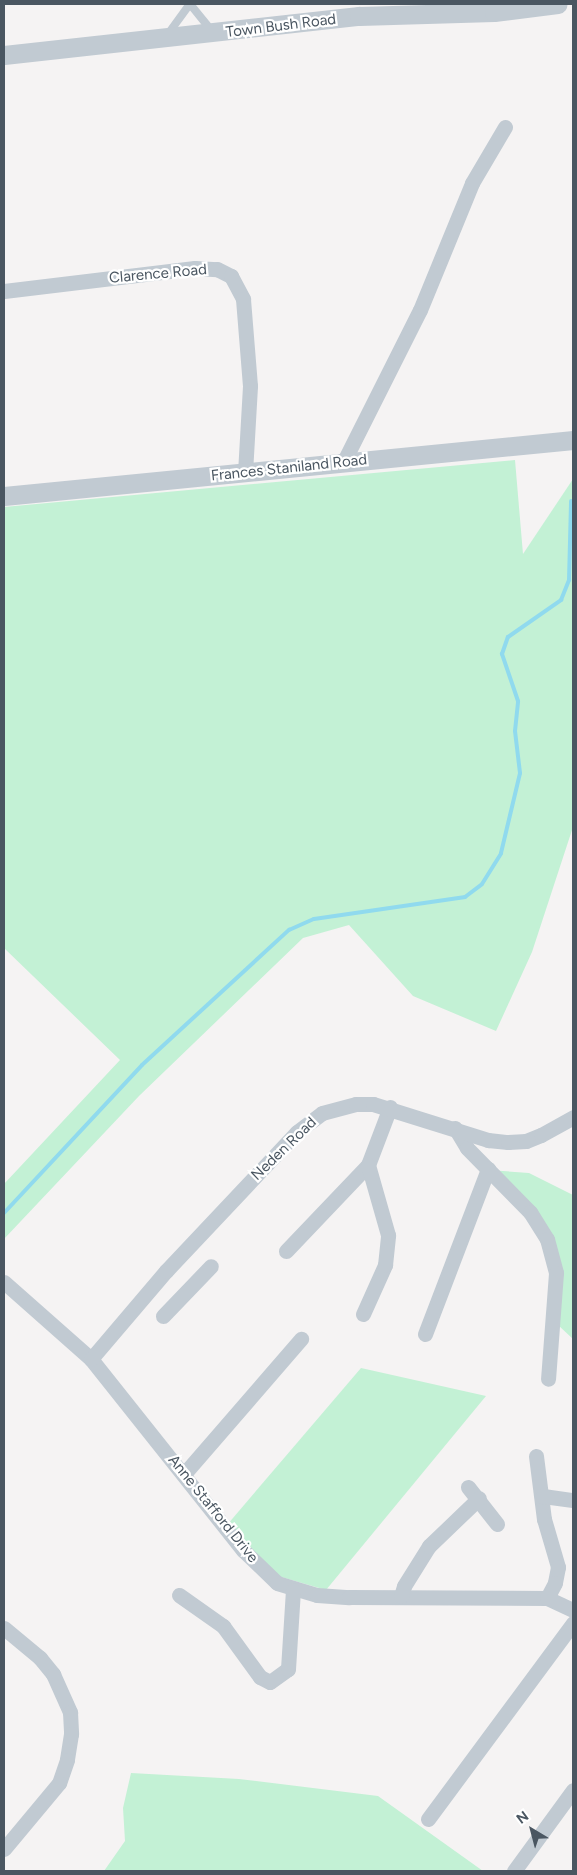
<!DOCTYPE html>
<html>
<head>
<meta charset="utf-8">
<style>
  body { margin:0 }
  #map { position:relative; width:577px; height:1875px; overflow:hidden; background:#f5f3f3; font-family:Figtree,sans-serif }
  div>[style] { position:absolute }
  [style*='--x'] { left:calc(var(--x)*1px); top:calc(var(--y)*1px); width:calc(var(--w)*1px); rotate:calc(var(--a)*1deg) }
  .green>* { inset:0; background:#c3f1d5 }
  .stream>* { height:4px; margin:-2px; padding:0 2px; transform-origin:2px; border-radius:2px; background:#90daee }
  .service>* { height:8px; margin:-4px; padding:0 4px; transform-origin:4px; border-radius:4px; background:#c1cad2 }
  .minor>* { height:15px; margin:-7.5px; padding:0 7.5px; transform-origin:7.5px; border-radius:7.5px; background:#c1cad2 }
  .tertiary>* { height:19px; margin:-9.5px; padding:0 9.5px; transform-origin:9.5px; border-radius:9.5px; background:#c1cad2 }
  span { translate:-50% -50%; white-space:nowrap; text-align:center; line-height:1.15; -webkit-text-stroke:4.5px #fff; paint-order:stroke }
  .street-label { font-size:15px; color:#4a5661 }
  .frame { position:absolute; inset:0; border:5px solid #4a5661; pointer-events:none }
  .north { position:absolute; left:507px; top:1805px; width:50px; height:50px; -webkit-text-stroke:4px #fff; paint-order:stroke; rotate:323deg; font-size:14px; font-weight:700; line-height:20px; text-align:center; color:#4a5661 }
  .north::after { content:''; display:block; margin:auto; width:18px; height:22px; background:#4a5661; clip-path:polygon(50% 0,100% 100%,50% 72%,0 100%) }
</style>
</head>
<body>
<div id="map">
  <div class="green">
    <i style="clip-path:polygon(515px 460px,523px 554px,573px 479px,573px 827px,532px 952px,496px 1031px,413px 996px,349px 925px,303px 938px,139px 1096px,4px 1239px,4px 1184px,120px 1060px,4px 948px,4px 507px)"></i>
    <i style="clip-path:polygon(489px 1170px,529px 1173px,573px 1195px,573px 1339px,558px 1325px,554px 1266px,541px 1235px)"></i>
    <i style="clip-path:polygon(361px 1368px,486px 1396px,326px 1590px,278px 1576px,227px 1525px)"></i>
    <i style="clip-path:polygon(131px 1773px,239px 1779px,378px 1796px,483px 1871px,104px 1871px,125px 1841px,123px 1808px)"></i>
  </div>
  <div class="stream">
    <i style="--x:4;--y:1213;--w:202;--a:-47"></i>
    <i style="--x:142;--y:1065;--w:200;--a:-42.6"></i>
    <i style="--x:289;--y:930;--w:27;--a:-24"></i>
    <i style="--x:314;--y:919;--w:153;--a:-8.3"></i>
    <i style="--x:465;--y:897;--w:21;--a:-37"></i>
    <i style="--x:482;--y:884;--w:36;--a:-58"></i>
    <i style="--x:501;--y:853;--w:82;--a:-76.6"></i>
    <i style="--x:520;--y:773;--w:42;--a:-96.8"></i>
    <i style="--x:515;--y:731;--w:30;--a:-84"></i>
    <i style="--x:518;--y:701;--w:50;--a:-108.8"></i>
    <i style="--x:502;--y:654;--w:18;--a:-71"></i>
    <i style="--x:508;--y:637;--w:65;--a:-34.9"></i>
    <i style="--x:561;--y:600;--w:22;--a:-68"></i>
    <i style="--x:569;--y:580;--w:79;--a:-88.5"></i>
  </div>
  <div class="service">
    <i style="--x:190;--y:4;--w:32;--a:51"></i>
    <i style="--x:168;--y:34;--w:37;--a:-54"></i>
  </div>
  <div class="minor">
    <i style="--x:4;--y:291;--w:192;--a:-6.9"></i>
    <i style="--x:195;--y:268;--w:22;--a:3"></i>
    <i style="--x:217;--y:269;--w:16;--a:27"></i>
    <i style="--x:231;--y:276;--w:26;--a:62"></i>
    <i style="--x:243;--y:299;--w:87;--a:85.4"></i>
    <i style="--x:250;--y:386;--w:87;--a:93.3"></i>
    <i style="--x:343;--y:463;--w:171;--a:-63.3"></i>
    <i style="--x:420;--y:310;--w:137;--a:-67.7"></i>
    <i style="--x:472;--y:183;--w:65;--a:-59.5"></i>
    <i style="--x:455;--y:1128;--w:23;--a:59"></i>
    <i style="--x:467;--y:1148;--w:90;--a:45.5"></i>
    <i style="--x:530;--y:1212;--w:32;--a:58"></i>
    <i style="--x:547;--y:1239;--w:35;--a:75"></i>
    <i style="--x:556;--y:1273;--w:106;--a:94.3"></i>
    <i style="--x:286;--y:1251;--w:119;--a:-46.4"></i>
    <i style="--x:368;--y:1165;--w:62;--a:-69.2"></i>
    <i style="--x:4;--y:1282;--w:116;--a:41.5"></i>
    <i style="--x:91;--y:1359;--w:244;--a:51.5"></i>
    <i style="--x:243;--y:1550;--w:47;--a:44.1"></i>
    <i style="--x:277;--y:1583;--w:42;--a:16.7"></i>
    <i style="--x:317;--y:1595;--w:32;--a:4"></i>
    <i style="--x:349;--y:1597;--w:198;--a:0.3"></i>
    <i style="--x:547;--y:1598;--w:29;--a:25"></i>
    <i style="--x:363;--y:1314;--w:54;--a:-65.8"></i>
    <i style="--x:385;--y:1265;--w:30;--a:-84"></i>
    <i style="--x:388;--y:1235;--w:73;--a:-105.9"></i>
    <i style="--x:163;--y:1316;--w:69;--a:-46.2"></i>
    <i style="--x:425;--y:1334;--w:177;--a:-69.1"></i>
    <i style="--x:91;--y:1359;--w:116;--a:-49.6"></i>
    <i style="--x:166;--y:1271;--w:191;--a:-46.7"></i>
    <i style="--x:297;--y:1132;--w:31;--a:-37"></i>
    <i style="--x:322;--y:1113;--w:35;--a:-15"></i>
    <i style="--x:356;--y:1104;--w:17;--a:0"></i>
    <i style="--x:373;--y:1104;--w:121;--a:17.4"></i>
    <i style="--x:488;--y:1140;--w:20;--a:6"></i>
    <i style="--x:508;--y:1142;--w:18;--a:-3"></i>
    <i style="--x:526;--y:1141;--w:16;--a:-22"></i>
    <i style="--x:541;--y:1135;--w:37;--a:-29"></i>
    <i style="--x:536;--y:1456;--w:64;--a:82.8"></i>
    <i style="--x:544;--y:1519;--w:50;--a:73.7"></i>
    <i style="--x:558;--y:1567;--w:16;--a:101"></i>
    <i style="--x:555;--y:1583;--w:17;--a:118"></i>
    <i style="--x:184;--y:1474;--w:179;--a:-49.1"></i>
    <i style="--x:468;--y:1487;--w:47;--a:51.9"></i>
    <i style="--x:543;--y:1496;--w:30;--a:8"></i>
    <i style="--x:179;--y:1595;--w:54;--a:35.2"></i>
    <i style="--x:223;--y:1626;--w:63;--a:54"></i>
    <i style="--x:260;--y:1677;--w:11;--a:27"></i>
    <i style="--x:270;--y:1682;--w:22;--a:-36"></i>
    <i style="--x:288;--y:1669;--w:79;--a:-86.4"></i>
    <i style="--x:401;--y:1596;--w:10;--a:-73"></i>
    <i style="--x:404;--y:1586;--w:47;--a:-58"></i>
    <i style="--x:429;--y:1546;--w:69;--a:-43.8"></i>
    <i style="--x:4;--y:1628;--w:47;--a:39.8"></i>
    <i style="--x:40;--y:1658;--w:21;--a:51"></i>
    <i style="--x:53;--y:1674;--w:42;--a:65.9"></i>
    <i style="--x:70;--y:1712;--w:22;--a:87"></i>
    <i style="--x:71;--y:1734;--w:26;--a:99"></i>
    <i style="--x:67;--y:1760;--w:24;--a:109"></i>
    <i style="--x:59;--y:1783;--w:86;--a:129.8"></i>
    <i style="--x:428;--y:1819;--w:244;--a:-53.5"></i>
    <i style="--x:514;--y:1871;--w:100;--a:-53.9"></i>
  </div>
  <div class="tertiary">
    <i style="--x:4;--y:55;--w:357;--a:-6.3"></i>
    <i style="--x:359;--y:16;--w:135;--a:-1.7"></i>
    <i style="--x:494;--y:12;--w:64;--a:-7.1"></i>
    <i style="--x:4;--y:496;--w:572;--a:-5.62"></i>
  </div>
  <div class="street-label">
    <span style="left:281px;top:26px;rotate:-7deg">Town Bush Road</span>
    <span style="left:158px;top:274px;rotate:-5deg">Clarence Road</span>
    <span style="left:289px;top:468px;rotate:-6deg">Frances Staniland Road</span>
    <span style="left:284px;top:1149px;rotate:-44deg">Neden Road</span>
    <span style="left:213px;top:1509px;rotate:51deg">Anne Stafford Drive</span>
  </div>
  <div class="frame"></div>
  <div class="north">N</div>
</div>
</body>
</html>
